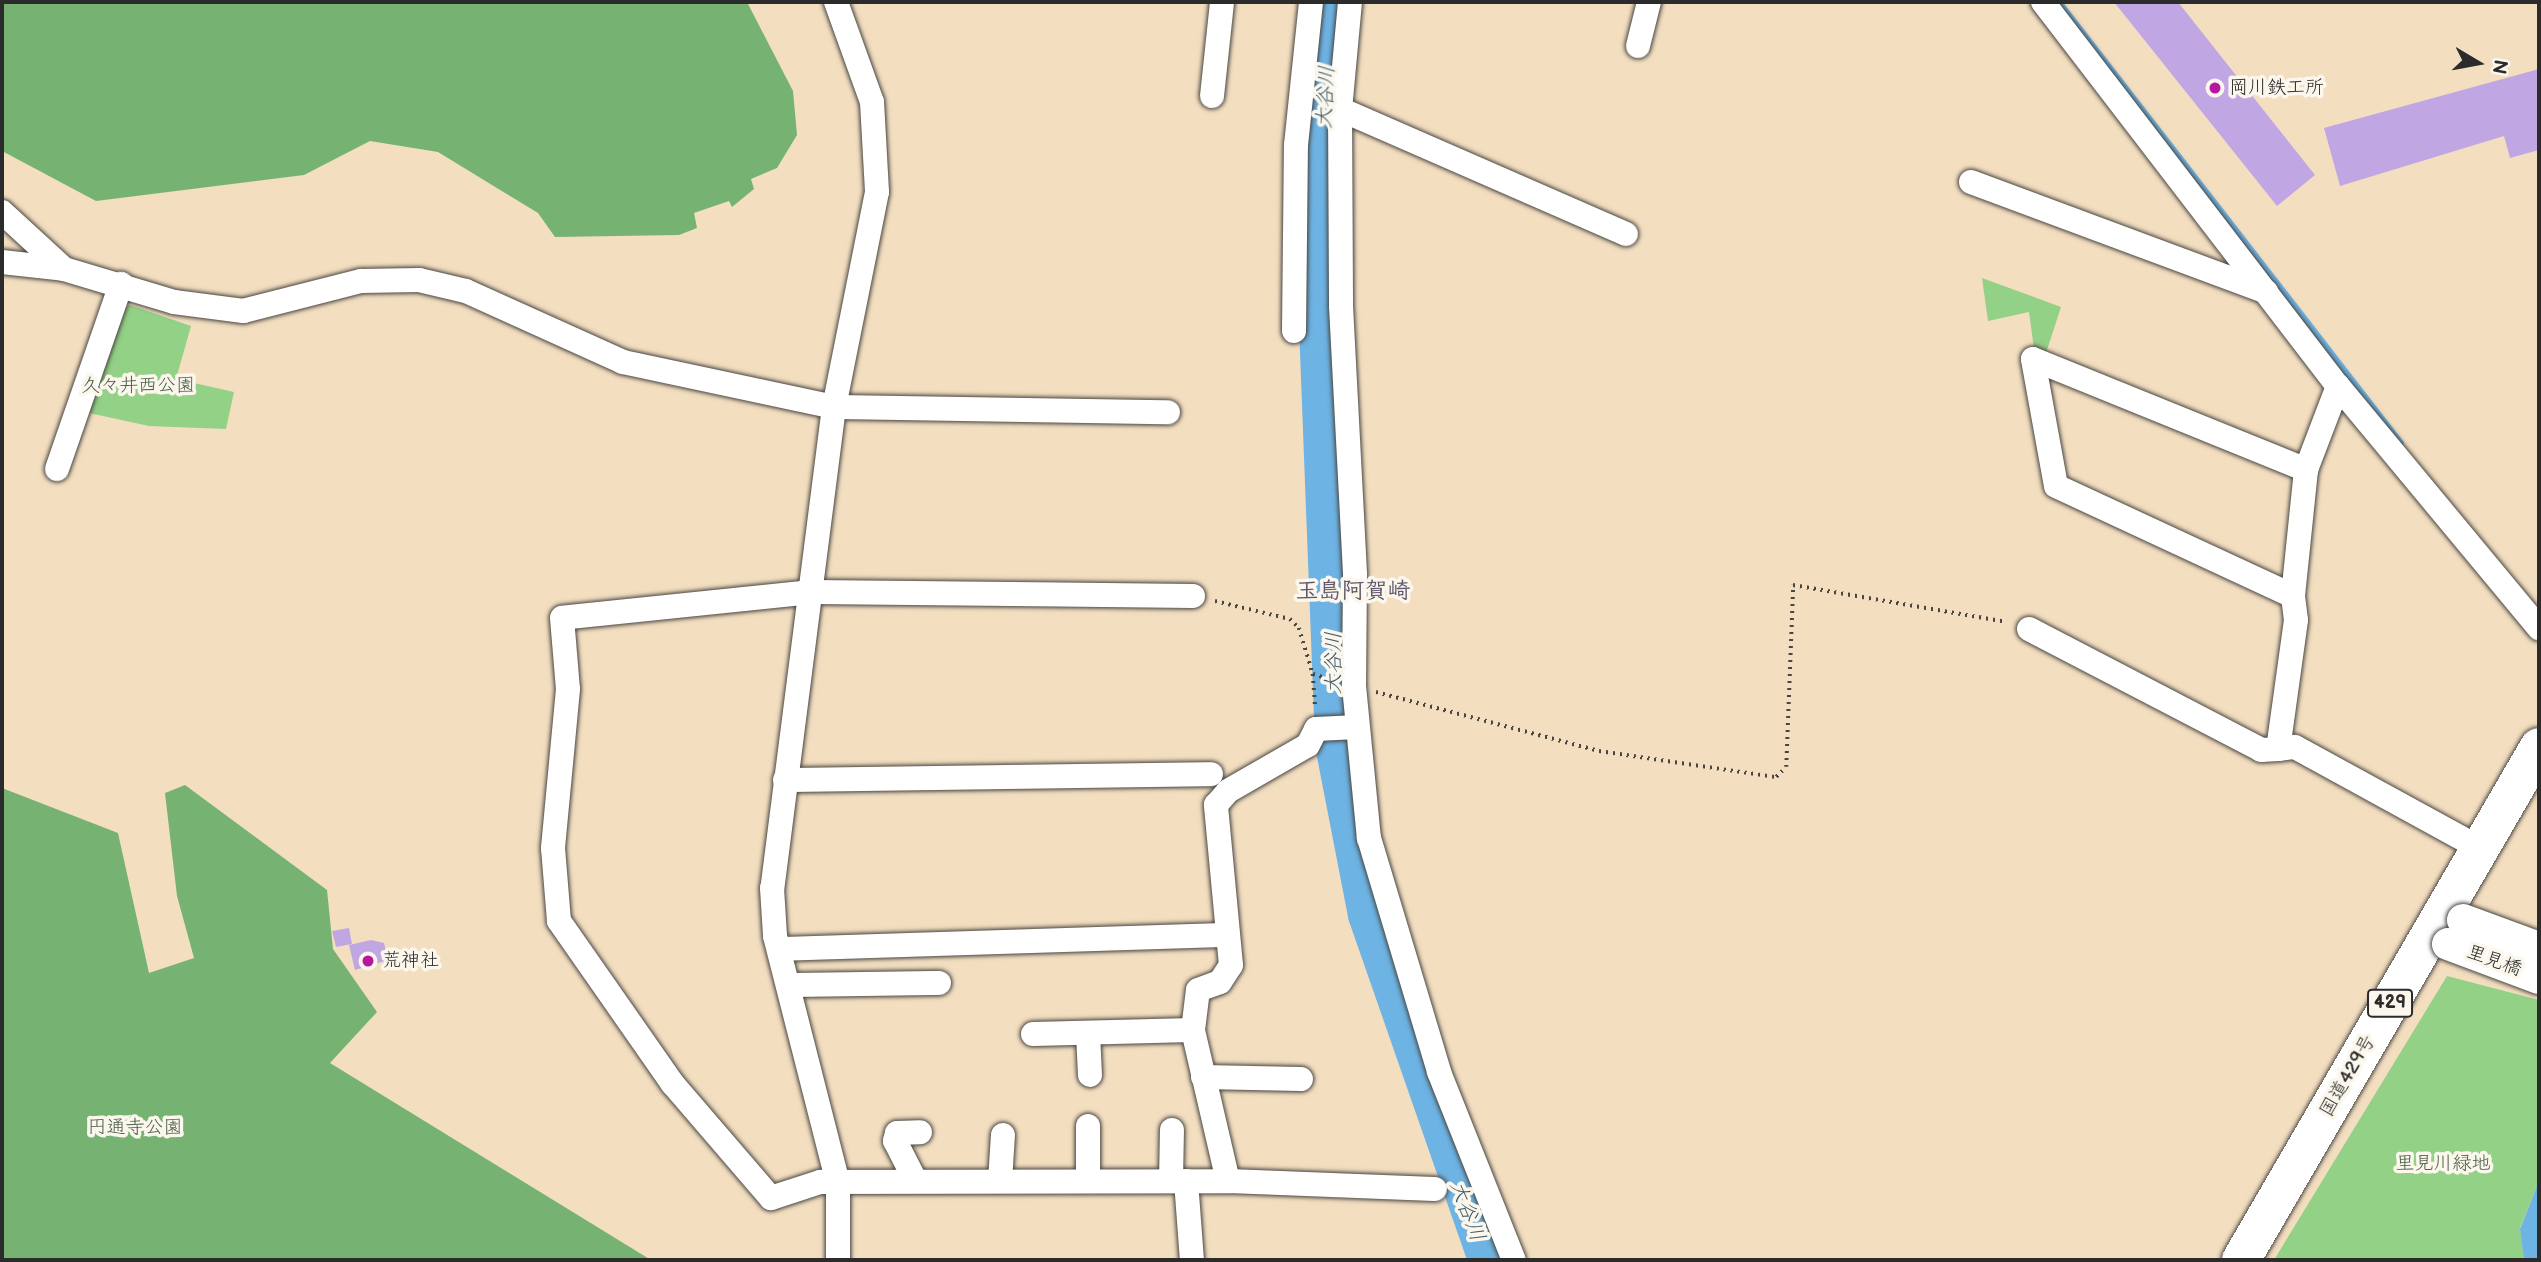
<!DOCTYPE html>
<html>
<head>
<meta charset="utf-8">
<style>
  body { margin:0 }
  #map { position:relative; width:2541px; height:1262px; overflow:hidden; background:#f3dec0; font-family:"Balsamiq Sans","Klee One",sans-serif }
  div>[style] { position:absolute }
  [style*='--x'] { left:calc(var(--x)*1px); top:calc(var(--y)*1px); width:calc(var(--w)*1px); rotate:calc(var(--a)*1deg) }
  .green>* { inset:0; background:#93d186 }
  .forest>* { inset:0; background:#76b373 }
  .water>* { inset:0; background:#6db3e4 }
  .stream>* { height:6px; margin:-3px; padding:0 3px; transform-origin:3px; border-radius:3px; background:#6db3e4 }
  .river>* { height:38px; margin:-19px; padding:0 19px; transform-origin:19px; border-radius:19px; background:#6db3e4 }
  .building>* { inset:0; background:#c0a7e3 }
  .path>* { height:3.5px; margin-top:-1.75px; transform-origin:0; background:repeating-linear-gradient(90deg,#494641 0 2px,transparent 0 7px) }
  .roads { filter:drop-shadow(0 0 2px #494641) drop-shadow(0 0 2px #494641) }
  .minor>* { height:24px; margin:-12px; padding:0 12px; transform-origin:12px; border-radius:12px; background:#fff }
  .trunk>* { height:38px; margin:-19px; padding:0 19px; transform-origin:19px; border-radius:19px; background:#fff }
  .bridges { filter:drop-shadow(0 0 2px #494641) drop-shadow(0 0 2px #494641) }
  .tertiary-bridge>* { height:32px; margin:-16px; padding:0 16px; transform-origin:16px; border-radius:16px; background:#fff }
  .dots>* { width:19px; height:19px; translate:-50% -50%; box-sizing:border-box; border:4px solid #fbf7ec; border-radius:50% }
  span { translate:-50% -50%; white-space:nowrap; text-align:center; line-height:1.15; -webkit-text-stroke:7px #fbf7ec; paint-order:stroke }
  .shield-label span { padding:2px 5px; background:#fbf7ec; border:2px solid; border-radius:5px; -webkit-text-stroke-width:0 }
  .shield-label { font-size:18px; color:#2b2b2b; font-weight:700 }
  .poi-label { font-size:19px; color:#2b2b2b }
  .left { translate:0 -50%; text-align:left }
  .park-label { font-size:19px; color:#4a5d46 }
  .street-label { font-size:19px; color:#2b2b2b }
  .water-label { font-size:21px; color:#425b6c; font-style:italic }
  .quarter-label { font-size:23px; color:#5f566b; font-weight:700 }
  .frame { position:absolute; inset:0; border:4px solid #2b2b2b; pointer-events:none }
  .north { position:absolute; left:2443px; top:28px; width:70px; height:70px; -webkit-text-stroke:5px #fbf7ec; paint-order:stroke; rotate:100deg; font-size:19px; font-weight:700; line-height:28px; text-align:center; color:#2b2b2b }
  .north::after { content:''; display:block; margin:auto; width:24px; height:32px; background:#2b2b2b; clip-path:polygon(50% 0,100% 100%,50% 72%,0 100%) }
</style>
</head>
<body>
<div id="map">
  <div class="green">
    <i style="clip-path:polygon(1982px 278px,2061px 307px,2046px 353px,2034px 349px,2029px 312px,1988px 321px)"></i>
    <i style="clip-path:polygon(130px 305px,191px 326px,176px 379px,234px 392px,226px 429px,149px 426px,89px 413px,124px 308px)"></i>
    <i style="clip-path:polygon(2447px 976px,2539px 1000px,2539px 1181px,2520px 1228px,2524px 1260px,2274px 1260px)"></i>
  </div>
  <div class="forest">
    <i style="clip-path:polygon(2px 2px,747px 2px,793px 91px,797px 135px,777px 168px,751px 179px,754px 189px,732px 207px,729px 201px,694px 213px,697px 228px,679px 235px,555px 237px,538px 213px,438px 152px,370px 141px,304px 175px,96px 201px,2px 151px)"></i>
    <i style="clip-path:polygon(185px 785px,327px 890px,333px 949px,377px 1012px,330px 1063px,651px 1260px,2px 1260px,2px 788px,118px 833px,149px 973px,194px 958px,177px 896px,165px 793px)"></i>
  </div>
  <div class="water">
    <i style="clip-path:polygon(2539px 1181px,2539px 1260px,2524px 1260px,2520px 1229px)"></i>
  </div>
  <div class="stream">
    <i style="--x:2059;--y:2;--w:558;--a:52.21"></i>
  </div>
  <div class="river">
    <i style="--x:1331;--y:2;--w:272;--a:93.2"></i>
    <i style="--x:1316;--y:274;--w:471;--a:87.8"></i>
    <i style="--x:1334;--y:745;--w:173;--a:79"></i>
    <i style="--x:1367;--y:915;--w:365;--a:70.8"></i>
  </div>
  <div class="building">
    <i style="clip-path:polygon(2114px 2px,2178px 2px,2315px 175px,2277px 206px)"></i>
    <i style="clip-path:polygon(2539px 69px,2539px 150px,2510px 158px,2504px 136px,2340px 186px,2324px 128px)"></i>
    <i style="clip-path:polygon(349px 928px,352px 944px,336px 947px,332px 931px)"></i>
    <i style="clip-path:polygon(371px 940px,384px 943px,388px 960px,355px 970px,349px 945px)"></i>
  </div>
  <div class="path">
    <i style="--x:1215;--y:601;--w:77;--a:13.5"></i>
    <i style="--x:1290;--y:619;--w:13;--a:45"></i>
    <i style="--x:1299;--y:628;--w:48;--a:73.1"></i>
    <i style="--x:1313;--y:674;--w:32;--a:86"></i>
    <i style="--x:1313;--y:674;--w:19;--a:18"></i>
    <i style="--x:1376;--y:692;--w:231;--a:14.8"></i>
    <i style="--x:1599;--y:751;--w:179;--a:8.4"></i>
    <i style="--x:1776;--y:777;--w:14;--a:-45"></i>
    <i style="--x:1786;--y:767;--w:182;--a:-87.8"></i>
    <i style="--x:1793;--y:585;--w:217;--a:9.8"></i>
  </div>
  <div class="roads">
    <div class="minor">
      <i style="--x:836;--y:2;--w:106;--a:70.2"></i>
      <i style="--x:872;--y:102;--w:90;--a:86.8"></i>
      <i style="--x:877;--y:192;--w:219;--a:101.3"></i>
      <i style="--x:834;--y:407;--w:485;--a:97.3"></i>
      <i style="--x:772;--y:888;--w:48;--a:86.4"></i>
      <i style="--x:775;--y:936;--w:256;--a:75.7"></i>
      <i style="--x:838;--y:1184;--w:76;--a:90"></i>
      <i style="--x:1350;--y:2;--w:107;--a:95.3"></i>
      <i style="--x:1340;--y:109;--w:197;--a:89.7"></i>
      <i style="--x:1341;--y:306;--w:268;--a:87"></i>
      <i style="--x:1355;--y:574;--w:112;--a:90.5"></i>
      <i style="--x:1354;--y:686;--w:153;--a:84.4"></i>
      <i style="--x:1369;--y:838;--w:244;--a:73.3"></i>
      <i style="--x:1439;--y:1072;--w:202;--a:68.3"></i>
      <i style="--x:2043;--y:2;--w:484;--a:52.5"></i>
      <i style="--x:2338;--y:386;--w:90;--a:110.9"></i>
      <i style="--x:2306;--y:470;--w:127;--a:95.9"></i>
      <i style="--x:2293;--y:596;--w:24;--a:83"></i>
      <i style="--x:2296;--y:620;--w:130;--a:97.9"></i>
      <i style="--x:2278;--y:749;--w:17;--a:-7"></i>
      <i style="--x:2295;--y:747;--w:209;--a:28.7"></i>
      <i style="--x:1638;--y:46;--w:45;--a:-76"></i>
      <i style="--x:1212;--y:96;--w:95;--a:-83.9"></i>
      <i style="--x:1340;--y:109;--w:312;--a:23.6"></i>
      <i style="--x:1971;--y:182;--w:315;--a:20.4"></i>
      <i style="--x:2;--y:212;--w:84;--a:42.6"></i>
      <i style="--x:2;--y:262;--w:62;--a:6.4"></i>
      <i style="--x:64;--y:269;--w:115;--a:16.7"></i>
      <i style="--x:174;--y:302;--w:70;--a:7.4"></i>
      <i style="--x:243;--y:311;--w:122;--a:-14.3"></i>
      <i style="--x:361;--y:281;--w:58;--a:-1"></i>
      <i style="--x:419;--y:280;--w:48;--a:13.2"></i>
      <i style="--x:466;--y:291;--w:172;--a:24.3"></i>
      <i style="--x:623;--y:362;--w:216;--a:12"></i>
      <i style="--x:834;--y:407;--w:334;--a:0.9"></i>
      <i style="--x:1294;--y:331;--w:186;--a:-89.4"></i>
      <i style="--x:1296;--y:145;--w:144;--a:-84"></i>
      <i style="--x:2338;--y:386;--w:315;--a:50.3"></i>
      <i style="--x:57;--y:469;--w:196;--a:-70.9"></i>
      <i style="--x:1193;--y:596;--w:381;--a:-179.4"></i>
      <i style="--x:812;--y:592;--w:251;--a:174.1"></i>
      <i style="--x:562;--y:618;--w:71;--a:85.2"></i>
      <i style="--x:568;--y:689;--w:160;--a:95.4"></i>
      <i style="--x:553;--y:848;--w:73;--a:85.3"></i>
      <i style="--x:559;--y:921;--w:198;--a:55.1"></i>
      <i style="--x:672;--y:1083;--w:152;--a:49.3"></i>
      <i style="--x:771;--y:1198;--w:52;--a:-18.1"></i>
      <i style="--x:820;--y:1182;--w:408;--a:-0.1"></i>
      <i style="--x:1228;--y:1181;--w:155;--a:-103.1"></i>
      <i style="--x:1193;--y:1030;--w:40;--a:-82.9"></i>
      <i style="--x:1198;--y:990;--w:23;--a:-20"></i>
      <i style="--x:1220;--y:982;--w:20;--a:-57"></i>
      <i style="--x:1231;--y:965;--w:161;--a:-95.4"></i>
      <i style="--x:1216;--y:805;--w:18;--a:-49"></i>
      <i style="--x:1228;--y:791;--w:92;--a:-29.9"></i>
      <i style="--x:1308;--y:745;--w:18;--a:-63"></i>
      <i style="--x:1316;--y:729;--w:41;--a:-2.8"></i>
      <i style="--x:2293;--y:596;--w:261;--a:-155.1"></i>
      <i style="--x:2056;--y:486;--w:129;--a:-100.3"></i>
      <i style="--x:2033;--y:359;--w:295;--a:22.1"></i>
      <i style="--x:2029;--y:629;--w:262;--a:27.5"></i>
      <i style="--x:2261;--y:750;--w:17;--a:-3"></i>
      <i style="--x:785;--y:780;--w:426;--a:-0.8"></i>
      <i style="--x:780;--y:949;--w:447;--a:-1.8"></i>
      <i style="--x:788;--y:985;--w:151;--a:-0.8"></i>
      <i style="--x:1088;--y:1033;--w:42;--a:87.3"></i>
      <i style="--x:1033;--y:1034;--w:160;--a:-1.4"></i>
      <i style="--x:1203;--y:1077;--w:98;--a:1.2"></i>
      <i style="--x:915;--y:1180;--w:44;--a:-117.1"></i>
      <i style="--x:895;--y:1141;--w:8;--a:-76"></i>
      <i style="--x:897;--y:1133;--w:23;--a:-2"></i>
      <i style="--x:1000;--y:1181;--w:46;--a:-86.3"></i>
      <i style="--x:1088;--y:1181;--w:55;--a:-90"></i>
      <i style="--x:1171;--y:1181;--w:51;--a:-88.9"></i>
      <i style="--x:1186;--y:1181;--w:79;--a:85.7"></i>
      <i style="--x:1228;--y:1181;--w:207;--a:2.2"></i>
    </div>
    <div class="trunk">
      <i style="--x:2241;--y:1260;--w:593;--a:-59.85"></i>
    </div>
  </div>
  <div class="bridges">
    <div class="tertiary-bridge">
      <i style="--x:2463;--y:920;--w:81;--a:20.2"></i>
      <i style="--x:2448;--y:944;--w:97;--a:20.5"></i>
    </div>
  </div>
  <div class="dots">
    <i style="left:2215px;top:88px;background:#b5179e"></i>
    <i style="left:368px;top:961px;background:#b5179e"></i>
  </div>
  <div class="shield-label">
    <span style="left:2390px;top:1003px">429</span>
  </div>
  <div class="poi-label">
    <span class="left" style="left:2229px;top:88px">岡川鉄工所</span>
    <span class="left" style="left:382px;top:961px">荒神社</span>
  </div>
  <div class="park-label">
    <span style="left:138px;top:386px">久々井西公園</span>
    <span style="left:135px;top:1128px">円通寺公園</span>
    <span style="left:2443px;top:1164px">里見川緑地</span>
  </div>
  <div class="street-label">
    <span style="left:2494px;top:961px;rotate:20deg">里見橋</span>
    <span style="left:2348px;top:1076px;rotate:-60deg">国道429号</span>
  </div>
  <div class="water-label">
    <span style="left:1326px;top:97px;rotate:-87deg">大谷川</span>
    <span style="left:1334px;top:663px;rotate:-90deg">大谷川</span>
    <span style="left:1467px;top:1211px;rotate:69deg">大谷川</span>
  </div>
  <div class="quarter-label">
    <span style="left:1353px;top:591px">玉島阿賀崎</span>
  </div>
  <div class="frame"></div>
  <div class="north">N</div>
</div>
</body>
</html>
